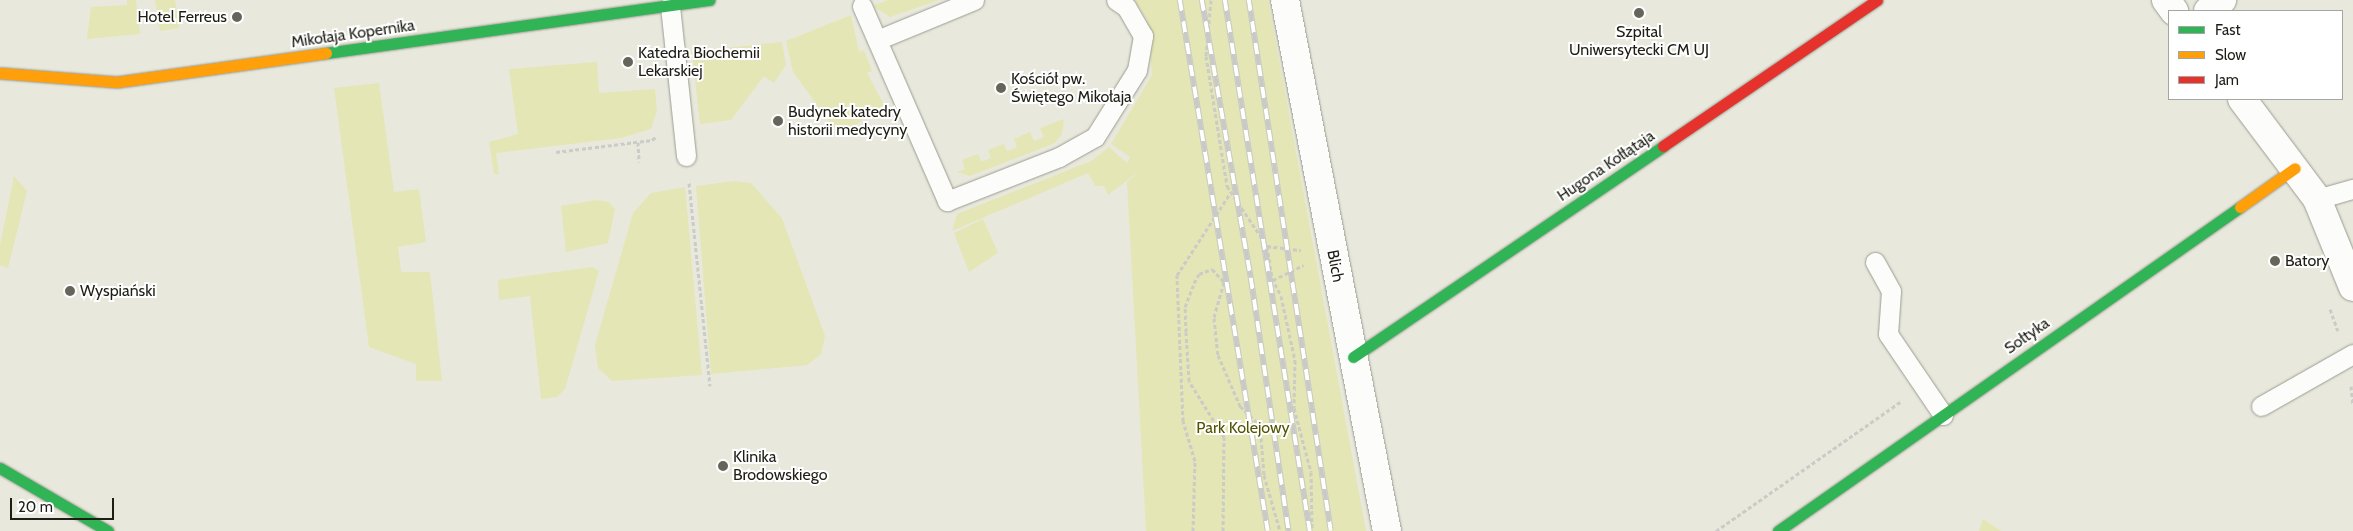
<!DOCTYPE html>
<html>
<head>
<meta charset="utf-8">
<style>
  body { margin:0 }
  #map { position:relative; width:2353px; height:531px; overflow:hidden; background:#e8e9dc; font-family:Cabin,sans-serif }
  div>[style] { position:absolute }
  [style*='--x'] { left:calc(var(--x)*1px); top:calc(var(--y)*1px); width:calc(var(--w)*1px); rotate:calc(var(--a)*1deg) }
  .green>* { inset:0; background:#e4e6b5 }
  .path>* { height:3px; margin-top:-1.5px; transform-origin:0; background:repeating-linear-gradient(90deg,#cbcbc7 0 4px,transparent 0 6.5px) }
  .roads { filter:drop-shadow(0 0 1px #9b9c92) drop-shadow(0 0 1px #9b9c92) }
  .lane>* { height:19px; margin:-9.5px; padding:0 9.5px; transform-origin:9.5px; border-radius:9.5px; background:#fcfcfa }
  .street>* { height:28px; margin:-14px; padding:0 14px; transform-origin:14px; border-radius:14px; background:#fcfcfa }
  .fast>* { height:11px; margin:-5.5px; padding:0 5.5px; transform-origin:5.5px; border-radius:5.5px; background:#30b455 }
  .slow>* { height:11px; margin:-5.5px; padding:0 5.5px; transform-origin:5.5px; border-radius:5.5px; background:#ff9f0a }
  .jam>* { height:11px; margin:-5.5px; padding:0 5.5px; transform-origin:5.5px; border-radius:5.5px; background:#e5322d }
  .rail>* { height:5.5px; margin-top:-2.75px; transform-origin:0; background:repeating-linear-gradient(90deg,#fff 0 11px,#c9cac7 0 22px); box-sizing:border-box; border-block:1px solid #c9cac7 }
  .dots>* { width:14px; height:14px; translate:-50% -50%; box-sizing:border-box; border:2px solid #fff; border-radius:50% }
  span { translate:-50% -50%; white-space:nowrap; text-align:center; line-height:1.15; -webkit-text-stroke:4px #fff; paint-order:stroke }
  .poi-label { font-size:16px; color:#1e1e16 }
  .right { translate:-100% -50%; text-align:right }
  .left { translate:0 -50%; text-align:left }
  .street-label { font-size:16px; color:#1e1e16 }
  .park-label { font-size:16px; color:#525403 }
  .legend { position:absolute; left:2168px; top:10px; width:175px; height:90px; box-sizing:border-box; background:#fff; border:1px solid #a5a5a2; margin:0; padding:6px 9px; list-style:none; font-size:15px; color:#1e1e16 }
  .legend li { display:flex; align-items:center; gap:10px; height:25px }
  .legend b { width:25px; border:1px solid #a5a5a2 }
  .scale { position:absolute; left:10px; top:498px; width:104px; height:22px; box-sizing:border-box; border:2px solid #1e1e16; border-top:0; padding-left:6px; font-size:15px; line-height:18px; white-space:nowrap; color:#1e1e16; -webkit-text-stroke:4px #fff; paint-order:stroke }
</style>
</head>
<body>
<div id="map">
  <div class="green">
    <i style="clip-path:polygon(127px 0,136px 0,140px 34px,87px 39px,91px 7px,127px 5px)"></i>
    <i style="clip-path:polygon(155px 0,175px 0,179px 28px,160px 31px)"></i>
    <i style="clip-path:polygon(888px 0,939px 0,890px 17px,873px 6px)"></i>
    <i style="clip-path:polygon(1134px 0,1268px 0,1366px 531px,1146px 531px,1127px 182px,1142px 169px,1108px 195px,1104px 186px,1095px 186px,1088px 173px,952px 231px,957px 214px,1091px 161px,1109px 147px,1127px 163px,1130px 157px,1111px 144px,1152px 75px,1147px 19px)"></i>
    <i style="clip-path:polygon(851px 15px,859px 52px,864px 50px,872px 71px,867px 73px,884px 105px,840px 136px,793px 72px,786px 41px)"></i>
    <i style="clip-path:polygon(782px 42px,786px 65px,774px 83px,764px 76px,731px 120px,700px 124px,693px 61px,686px 52px)"></i>
    <i style="clip-path:polygon(597px 62px,599px 93px,655px 89px,657px 111px,651px 129px,621px 138px,496px 153px,499px 174px,494px 174px,489px 142px,518px 134px,509px 69px)"></i>
    <i style="clip-path:polygon(379px 83px,394px 192px,419px 189px,426px 242px,398px 247px,401px 272px,430px 272px,442px 381px,416px 381px,416px 364px,369px 347px,334px 88px)"></i>
    <i style="clip-path:polygon(1064px 119px,1062px 134px,1055px 143px,970px 176px,957px 172px,965px 169px,962px 160px,978px 154px,981px 162px,991px 158px,988px 150px,1004px 144px,1007px 151px,1017px 147px,1014px 139px,1030px 132px,1034px 141px,1044px 137px,1040px 128px)"></i>
    <i style="clip-path:polygon(14px 176px,27px 191px,8px 268px,0 265px,0 245px)"></i>
    <i style="clip-path:polygon(734px 181px,751px 183px,782px 218px,825px 336px,821px 354px,807px 365px,711px 374px,696px 186px)"></i>
    <i style="clip-path:polygon(685px 187px,702px 375px,612px 381px,598px 368px,595px 345px,633px 213px,651px 193px)"></i>
    <i style="clip-path:polygon(597px 200px,608px 202px,615px 209px,608px 243px,566px 252px,561px 206px)"></i>
    <i style="clip-path:polygon(983px 219px,998px 253px,969px 272px,954px 233px)"></i>
    <i style="clip-path:polygon(592px 267px,599px 271px,565px 389px,557px 397px,541px 399px,530px 296px,499px 300px,498px 280px)"></i>
    <i style="clip-path:polygon(1983px 519px,2001px 531px,1979px 531px)"></i>
  </div>
  <div class="path">
    <i style="--x:1211;--y:0;--w:56;--a:95.1"></i>
    <i style="--x:1206;--y:56;--w:132;--a:80.8"></i>
    <i style="--x:1227;--y:186;--w:72;--a:56.3"></i>
    <i style="--x:1267;--y:246;--w:32;--a:81"></i>
    <i style="--x:1272;--y:278;--w:20;--a:63"></i>
    <i style="--x:1281;--y:296;--w:66;--a:77.7"></i>
    <i style="--x:1295;--y:360;--w:48;--a:91.2"></i>
    <i style="--x:1294;--y:408;--w:66;--a:75.1"></i>
    <i style="--x:1311;--y:472;--w:59;--a:89"></i>
    <i style="--x:638;--y:142;--w:20;--a:87"></i>
    <i style="--x:556;--y:152;--w:97;--a:-7.1"></i>
    <i style="--x:652;--y:140;--w:6;--a:-39"></i>
    <i style="--x:689;--y:183;--w:204;--a:84.1"></i>
    <i style="--x:1267;--y:246;--w:34;--a:7"></i>
    <i style="--x:1273;--y:280;--w:34;--a:-26"></i>
    <i style="--x:2330;--y:309;--w:23;--a:70"></i>
    <i style="--x:2351;--y:386;--w:18;--a:84"></i>
    <i style="--x:1193;--y:531;--w:70;--a:-88.4"></i>
    <i style="--x:1195;--y:461;--w:42;--a:-106.7"></i>
    <i style="--x:1183;--y:421;--w:146;--a:-92.4"></i>
    <i style="--x:1177;--y:275;--w:99;--a:-57"></i>
    <i style="--x:1223;--y:531;--w:94;--a:-89.4"></i>
    <i style="--x:1224;--y:437;--w:66;--a:-122"></i>
    <i style="--x:1189;--y:381;--w:49;--a:-93.5"></i>
    <i style="--x:1186;--y:332;--w:25;--a:-92"></i>
    <i style="--x:1185;--y:307;--w:26;--a:-69"></i>
    <i style="--x:1194;--y:283;--w:10;--a:-61"></i>
    <i style="--x:1199;--y:274;--w:14;--a:-21"></i>
    <i style="--x:1212;--y:269;--w:18;--a:47"></i>
    <i style="--x:1224;--y:282;--w:37;--a:106"></i>
    <i style="--x:1214;--y:318;--w:37;--a:84"></i>
    <i style="--x:1218;--y:355;--w:56;--a:66.7"></i>
    <i style="--x:1240;--y:406;--w:28;--a:44"></i>
    <i style="--x:1260;--y:425;--w:50;--a:85.4"></i>
    <i style="--x:1264;--y:475;--w:58;--a:74.1"></i>
    <i style="--x:1716;--y:531;--w:227;--a:-35"></i>
  </div>
  <div class="roads">
    <div class="lane">
      <i style="--x:670;--y:6;--w:151;--a:83.9"></i>
      <i style="--x:862;--y:6;--w:213;--a:66.4"></i>
      <i style="--x:947;--y:201;--w:120;--a:-21.4"></i>
      <i style="--x:1059;--y:157;--w:41;--a:-29.1"></i>
      <i style="--x:1095;--y:137;--w:79;--a:-57.9"></i>
      <i style="--x:1137;--y:70;--w:35;--a:-80"></i>
      <i style="--x:1143;--y:36;--w:34;--a:-120"></i>
      <i style="--x:1126;--y:7;--w:12;--a:-145"></i>
      <i style="--x:877;--y:40;--w:105;--a:-22.4"></i>
      <i style="--x:2317;--y:199;--w:37;--a:-16"></i>
      <i style="--x:1875;--y:262;--w:33;--a:61"></i>
      <i style="--x:1891;--y:291;--w:43;--a:94"></i>
      <i style="--x:1888;--y:334;--w:98;--a:55.8"></i>
      <i style="--x:2261;--y:406;--w:106;--a:-29.5"></i>
    </div>
    <div class="street">
      <i style="--x:1285;--y:0;--w:541;--a:79.13"></i>
      <i style="--x:2166;--y:0;--w:14;--a:54"></i>
      <i style="--x:2208;--y:11;--w:18;--a:-38"></i>
      <i style="--x:2242;--y:99;--w:125;--a:53.1"></i>
      <i style="--x:2317;--y:199;--w:95;--a:67.8"></i>
    </div>
    <div class="fast">
      <i style="--x:326;--y:53;--w:387;--a:-7.9"></i>
      <i style="--x:1353;--y:357;--w:375;--a:-34.2"></i>
      <i style="--x:0;--y:468;--w:125;--a:30.3"></i>
      <i style="--x:1778;--y:531;--w:564;--a:-35.04"></i>
    </div>
    <div class="slow">
      <i style="--x:0;--y:73;--w:117;--a:4.4"></i>
      <i style="--x:117;--y:82;--w:211;--a:-7.9"></i>
      <i style="--x:2240;--y:207;--w:67;--a:-35.3"></i>
    </div>
    <div class="jam">
      <i style="--x:1663;--y:146;--w:259;--a:-34.3"></i>
    </div>
  </div>
  <div class="rail">
    <i style="--x:1180;--y:0;--w:538;--a:80.59"></i>
    <i style="--x:1202;--y:0;--w:282;--a:80"></i>
    <i style="--x:1251;--y:278;--w:256;--a:81.5"></i>
    <i style="--x:1225;--y:0;--w:538;--a:80.91"></i>
    <i style="--x:1249;--y:0;--w:537;--a:81.22"></i>
  </div>
  <div class="dots">
    <i style="left:1639px;top:13px;background:#65655b"></i>
    <i style="left:237px;top:17px;background:#65655b"></i>
    <i style="left:628px;top:62px;background:#65655b"></i>
    <i style="left:1001px;top:88px;background:#65655b"></i>
    <i style="left:778px;top:121px;background:#65655b"></i>
    <i style="left:2275px;top:261px;background:#65655b"></i>
    <i style="left:70px;top:291px;background:#65655b"></i>
    <i style="left:723px;top:466px;background:#65655b"></i>
  </div>
  <div class="poi-label">
    <span class="right" style="left:227px;top:17px">Hotel Ferreus</span>
    <span style="left:1639px;top:41px">Szpital<br>Uniwersytecki CM UJ</span>
    <span class="left" style="left:638px;top:62px">Katedra Biochemii<br>Lekarskiej</span>
    <span class="left" style="left:1011px;top:88px">Kościół pw.<br>Świętego Mikołaja</span>
    <span class="left" style="left:788px;top:121px">Budynek katedry<br>historii medycyny</span>
    <span class="left" style="left:2285px;top:261px">Batory</span>
    <span class="left" style="left:80px;top:291px">Wyspiański</span>
    <span class="left" style="left:733px;top:466px">Klinika<br>Brodowskiego</span>
  </div>
  <div class="street-label">
    <span style="left:353px;top:34px;rotate:-8deg">Mikołaja Kopernika</span>
    <span style="left:1606px;top:166px;rotate:-34deg">Hugona Kołłątaja</span>
    <span style="left:1335px;top:266px;rotate:79deg">Blich</span>
    <span style="left:2027px;top:336px;rotate:-35deg">Sołtyka</span>
  </div>
  <div class="park-label">
    <span style="left:1243px;top:428px">Park Kolejowy</span>
  </div>
  <ul class="legend">
  <li><b style="height:6px;background:#30b455"></b>Fast</li>
  <li><b style="height:6px;background:#ff9f0a"></b>Slow</li>
  <li><b style="height:6px;background:#e5322d"></b>Jam</li>
  </ul>
  <div class="scale">20 m</div>
</div>
</body>
</html>
